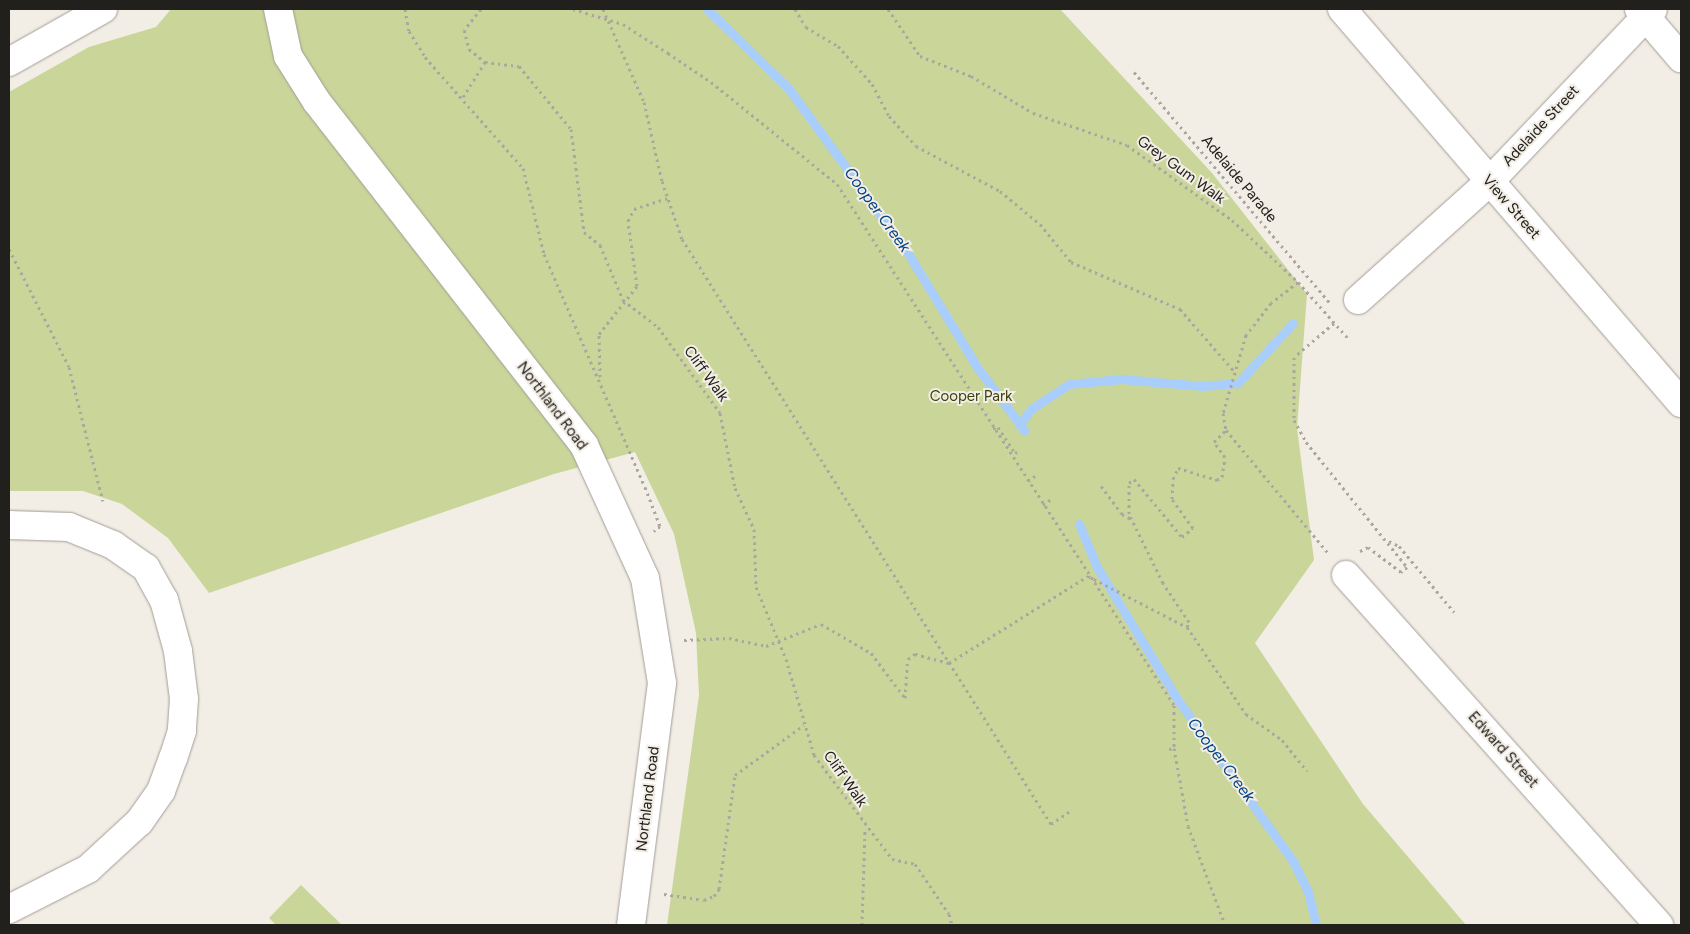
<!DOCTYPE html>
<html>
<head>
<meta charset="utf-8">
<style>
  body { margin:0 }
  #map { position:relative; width:1690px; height:934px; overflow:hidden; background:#f2ede5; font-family:Figtree,sans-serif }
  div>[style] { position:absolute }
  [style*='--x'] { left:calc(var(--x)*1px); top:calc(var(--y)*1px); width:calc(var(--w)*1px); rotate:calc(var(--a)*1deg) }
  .green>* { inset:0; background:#cad599 }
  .stream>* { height:9px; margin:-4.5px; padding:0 4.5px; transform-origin:4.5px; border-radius:4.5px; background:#a9cefc }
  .path>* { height:3px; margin-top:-1.5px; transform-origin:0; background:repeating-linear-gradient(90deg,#aba7a0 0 2.5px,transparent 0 6.5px) }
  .roads { filter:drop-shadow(0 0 1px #a29d96) drop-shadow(0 0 1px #a29d96) }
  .minor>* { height:28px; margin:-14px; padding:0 14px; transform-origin:14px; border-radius:14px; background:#fff }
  span { translate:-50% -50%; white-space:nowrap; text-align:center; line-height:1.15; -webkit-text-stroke:4px #f2ede5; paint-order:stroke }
  .street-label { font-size:15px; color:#22201d }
  .park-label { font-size:15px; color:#3a410a }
  .water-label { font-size:16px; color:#004284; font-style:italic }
  .frame { position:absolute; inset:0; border:10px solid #22201d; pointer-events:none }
</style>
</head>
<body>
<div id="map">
  <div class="green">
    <i style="clip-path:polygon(171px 9px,1060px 9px,1212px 173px,1307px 294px,1297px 428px,1314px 560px,1255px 643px,1363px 804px,1466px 925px,667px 925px,699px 695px,696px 633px,674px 534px,635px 452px,554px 474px,209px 593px,168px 538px,122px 504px,83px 491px,9px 491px,9px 92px,89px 47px,156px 27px)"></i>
    <i style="clip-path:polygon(301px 885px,342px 925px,276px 925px,269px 918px)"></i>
  </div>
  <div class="stream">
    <i style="--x:707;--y:9;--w:115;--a:44.3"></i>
    <i style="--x:789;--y:89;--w:199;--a:54"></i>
    <i style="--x:906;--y:250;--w:137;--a:58.7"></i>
    <i style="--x:977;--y:367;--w:79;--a:53.3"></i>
    <i style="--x:1019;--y:425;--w:20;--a:-53"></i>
    <i style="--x:1031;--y:409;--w:45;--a:-33.3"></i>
    <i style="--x:1069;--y:384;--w:53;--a:-5.4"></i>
    <i style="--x:1122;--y:379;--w:81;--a:4.9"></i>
    <i style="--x:1203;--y:386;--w:35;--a:-5"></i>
    <i style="--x:1238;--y:383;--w:81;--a:-47.5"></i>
    <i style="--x:1079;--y:524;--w:47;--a:67.3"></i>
    <i style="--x:1097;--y:567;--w:156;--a:58.7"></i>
    <i style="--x:1178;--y:700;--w:198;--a:54.5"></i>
    <i style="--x:1293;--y:861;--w:34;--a:64"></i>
    <i style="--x:1308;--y:892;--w:34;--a:76"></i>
  </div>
  <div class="path">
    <i style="--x:405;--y:9;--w:22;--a:80"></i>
    <i style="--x:409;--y:31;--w:31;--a:58"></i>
    <i style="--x:425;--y:57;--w:148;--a:48.6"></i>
    <i style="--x:523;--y:168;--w:89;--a:76.3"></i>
    <i style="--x:544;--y:254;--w:254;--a:66.6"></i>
    <i style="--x:645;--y:487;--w:42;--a:69"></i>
    <i style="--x:660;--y:526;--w:8;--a:140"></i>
    <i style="--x:481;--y:9;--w:27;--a:129"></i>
    <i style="--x:464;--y:30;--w:20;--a:75"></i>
    <i style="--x:469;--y:49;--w:21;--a:39"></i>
    <i style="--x:573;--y:9;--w:52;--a:16.7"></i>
    <i style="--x:623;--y:24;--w:54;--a:32.8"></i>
    <i style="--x:668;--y:53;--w:52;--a:34"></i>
    <i style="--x:711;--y:82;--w:162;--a:39"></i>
    <i style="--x:837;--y:184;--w:620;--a:57.1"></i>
    <i style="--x:1174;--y:705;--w:43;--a:90"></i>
    <i style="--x:1174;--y:748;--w:79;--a:79.8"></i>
    <i style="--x:1188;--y:826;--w:106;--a:69.5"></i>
    <i style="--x:603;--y:9;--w:102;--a:66.2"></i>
    <i style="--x:644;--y:102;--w:81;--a:77.2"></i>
    <i style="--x:662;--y:181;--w:61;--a:71"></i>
    <i style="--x:682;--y:239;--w:692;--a:57.76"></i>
    <i style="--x:1051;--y:824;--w:22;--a:-34"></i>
    <i style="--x:795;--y:9;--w:21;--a:59"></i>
    <i style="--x:806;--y:27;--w:37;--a:31"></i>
    <i style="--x:838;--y:46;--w:51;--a:48.2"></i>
    <i style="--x:872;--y:84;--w:36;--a:62"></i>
    <i style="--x:889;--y:116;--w:40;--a:48"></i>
    <i style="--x:916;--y:146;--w:95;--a:28.2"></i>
    <i style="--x:1000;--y:191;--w:52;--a:39.5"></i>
    <i style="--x:1040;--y:224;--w:49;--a:50.8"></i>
    <i style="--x:1071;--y:262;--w:119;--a:23.3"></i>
    <i style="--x:1180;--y:309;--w:81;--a:49"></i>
    <i style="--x:888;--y:9;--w:57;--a:55.8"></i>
    <i style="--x:920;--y:56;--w:55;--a:21.4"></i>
    <i style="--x:971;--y:76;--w:72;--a:30.8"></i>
    <i style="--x:1033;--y:113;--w:99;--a:18.8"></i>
    <i style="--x:1127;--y:145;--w:129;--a:35.5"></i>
    <i style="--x:1232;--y:220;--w:91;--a:43.2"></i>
    <i style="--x:1298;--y:282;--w:74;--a:48.3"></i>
    <i style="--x:485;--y:62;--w:34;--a:7"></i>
    <i style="--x:519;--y:66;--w:82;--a:50.5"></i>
    <i style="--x:571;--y:129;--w:104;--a:82.8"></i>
    <i style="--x:584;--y:232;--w:21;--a:39"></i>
    <i style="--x:600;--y:245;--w:60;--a:67.3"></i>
    <i style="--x:623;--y:300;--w:44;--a:37.6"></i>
    <i style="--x:658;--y:327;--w:106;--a:54.2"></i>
    <i style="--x:720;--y:413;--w:76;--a:78.7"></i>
    <i style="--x:735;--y:488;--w:45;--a:65.1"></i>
    <i style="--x:754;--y:529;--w:58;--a:88"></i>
    <i style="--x:756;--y:587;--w:78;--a:67.4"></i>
    <i style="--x:786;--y:659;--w:100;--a:73.7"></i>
    <i style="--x:814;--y:755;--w:130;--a:53.1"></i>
    <i style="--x:892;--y:859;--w:24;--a:12"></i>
    <i style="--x:915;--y:864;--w:60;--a:55.8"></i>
    <i style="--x:949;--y:914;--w:11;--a:75"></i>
    <i style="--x:1134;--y:72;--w:302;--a:49.7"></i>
    <i style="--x:463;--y:97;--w:41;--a:-57.8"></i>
    <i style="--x:9;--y:249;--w:132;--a:63"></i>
    <i style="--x:69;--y:367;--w:138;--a:75.8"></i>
    <i style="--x:1298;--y:282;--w:34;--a:142"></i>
    <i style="--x:1271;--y:303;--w:41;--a:128"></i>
    <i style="--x:1246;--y:335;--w:81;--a:106.4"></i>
    <i style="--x:1223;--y:413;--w:17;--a:80"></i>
    <i style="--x:1226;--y:430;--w:160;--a:50.3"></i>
    <i style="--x:1334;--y:323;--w:52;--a:139.6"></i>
    <i style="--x:1294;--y:357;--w:63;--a:90"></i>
    <i style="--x:1294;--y:420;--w:25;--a:61"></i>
    <i style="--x:1306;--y:442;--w:161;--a:51.1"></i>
    <i style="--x:1407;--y:567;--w:8;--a:140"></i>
    <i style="--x:1401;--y:572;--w:41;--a:-142.9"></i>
    <i style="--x:1368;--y:547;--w:9;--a:153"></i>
    <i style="--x:600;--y:377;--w:43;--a:-91.3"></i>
    <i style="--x:599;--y:334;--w:61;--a:-51.6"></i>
    <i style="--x:637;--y:286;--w:66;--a:-97.9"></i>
    <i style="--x:628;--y:221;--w:13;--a:-63"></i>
    <i style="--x:634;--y:209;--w:35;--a:-18"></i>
    <i style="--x:993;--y:428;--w:5;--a:-11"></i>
    <i style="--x:998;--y:427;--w:31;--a:57"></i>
    <i style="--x:1015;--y:453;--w:4;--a:-27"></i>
    <i style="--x:1028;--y:481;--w:9;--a:-36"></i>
    <i style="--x:1101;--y:486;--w:35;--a:53"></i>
    <i style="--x:1122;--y:514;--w:10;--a:29"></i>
    <i style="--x:1043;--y:505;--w:9;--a:-36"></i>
    <i style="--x:1389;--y:541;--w:11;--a:27"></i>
    <i style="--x:1399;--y:546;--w:86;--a:50.2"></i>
    <i style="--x:1187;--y:627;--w:105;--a:55.9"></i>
    <i style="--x:1246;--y:714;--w:44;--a:35.8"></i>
    <i style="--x:1282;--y:740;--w:40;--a:51"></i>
    <i style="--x:684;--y:640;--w:45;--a:-2.5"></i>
    <i style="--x:729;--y:638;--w:38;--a:12"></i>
    <i style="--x:766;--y:646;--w:59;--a:-21.8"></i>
    <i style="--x:821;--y:624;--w:58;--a:30.1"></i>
    <i style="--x:871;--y:653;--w:56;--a:52.9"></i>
    <i style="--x:905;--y:698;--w:39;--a:-86"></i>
    <i style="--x:908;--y:659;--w:9;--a:-36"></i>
    <i style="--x:915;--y:654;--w:35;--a:15"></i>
    <i style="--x:949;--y:663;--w:164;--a:-32"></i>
    <i style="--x:1088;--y:576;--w:111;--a:27.3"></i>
    <i style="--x:1187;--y:627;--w:5;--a:-68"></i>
    <i style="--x:1189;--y:622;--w:47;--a:-123.7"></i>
    <i style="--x:1163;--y:583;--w:77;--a:-116.2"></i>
    <i style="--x:1129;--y:514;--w:31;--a:-90"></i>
    <i style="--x:1129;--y:483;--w:6;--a:-39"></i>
    <i style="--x:1134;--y:479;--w:75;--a:50.4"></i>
    <i style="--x:1182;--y:537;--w:14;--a:-39"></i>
    <i style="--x:1193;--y:528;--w:36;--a:-126"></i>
    <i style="--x:1172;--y:499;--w:20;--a:-87"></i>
    <i style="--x:1173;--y:479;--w:12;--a:-66"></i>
    <i style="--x:1178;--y:468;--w:41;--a:17.1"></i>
    <i style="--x:1217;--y:480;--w:6;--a:-31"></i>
    <i style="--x:1222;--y:477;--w:20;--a:-81"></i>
    <i style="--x:1225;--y:457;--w:19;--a:-126"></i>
    <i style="--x:1214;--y:442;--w:17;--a:-45"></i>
    <i style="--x:1169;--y:749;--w:5;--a:-11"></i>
    <i style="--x:664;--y:894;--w:40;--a:8.5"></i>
    <i style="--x:704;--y:900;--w:11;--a:-22"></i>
    <i style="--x:714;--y:896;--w:9;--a:-54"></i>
    <i style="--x:719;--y:889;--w:115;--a:-82"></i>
    <i style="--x:735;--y:775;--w:85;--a:-35.9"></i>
    <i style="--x:862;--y:925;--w:97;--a:-88.2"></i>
  </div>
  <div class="roads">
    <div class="minor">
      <i style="--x:278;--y:9;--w:48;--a:78"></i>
      <i style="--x:288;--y:56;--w:54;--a:57.8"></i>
      <i style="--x:317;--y:102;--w:435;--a:52.1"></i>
      <i style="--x:584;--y:445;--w:146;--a:65.4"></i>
      <i style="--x:645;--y:578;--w:106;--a:80.8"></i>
      <i style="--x:662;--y:683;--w:244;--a:97.3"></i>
      <i style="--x:1342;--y:9;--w:520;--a:49.29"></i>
      <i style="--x:1639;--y:9;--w:65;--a:49.4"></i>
      <i style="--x:9;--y:62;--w:108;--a:-29.4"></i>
      <i style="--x:1358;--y:300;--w:176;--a:-42"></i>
      <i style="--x:1489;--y:182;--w:238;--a:-46.5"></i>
      <i style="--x:9;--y:525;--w:60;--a:1.9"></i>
      <i style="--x:69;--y:527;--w:48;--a:22.2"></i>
      <i style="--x:113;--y:545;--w:40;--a:34.9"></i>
      <i style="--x:146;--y:568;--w:37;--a:61"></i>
      <i style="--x:164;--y:600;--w:53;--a:74.6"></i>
      <i style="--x:178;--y:651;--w:48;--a:82.9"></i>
      <i style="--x:184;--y:699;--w:32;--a:94"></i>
      <i style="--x:182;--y:731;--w:28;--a:108"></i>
      <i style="--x:173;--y:758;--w:35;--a:110"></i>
      <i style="--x:161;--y:791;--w:38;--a:125"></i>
      <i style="--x:139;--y:822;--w:69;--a:137.3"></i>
      <i style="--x:88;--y:869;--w:89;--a:153.1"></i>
      <i style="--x:1346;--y:575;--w:470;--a:48.2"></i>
    </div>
  </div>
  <div class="street-label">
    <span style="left:1541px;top:126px;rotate:-47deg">Adelaide Street</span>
    <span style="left:1181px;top:170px;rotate:36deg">Grey Gum Walk</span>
    <span style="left:1239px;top:179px;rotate:50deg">Adelaide Parade</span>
    <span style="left:1511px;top:207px;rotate:49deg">View Street</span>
    <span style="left:706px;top:374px;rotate:54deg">Cliff Walk</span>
    <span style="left:552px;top:406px;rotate:53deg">Northland Road</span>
    <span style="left:1503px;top:750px;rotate:48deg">Edward Street</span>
    <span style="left:845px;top:779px;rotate:55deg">Cliff Walk</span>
    <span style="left:648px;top:799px;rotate:-83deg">Northland Road</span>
  </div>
  <div class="park-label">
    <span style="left:971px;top:397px">Cooper Park</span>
  </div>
  <div class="water-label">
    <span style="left:877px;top:210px;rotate:54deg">Cooper Creek</span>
    <span style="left:1221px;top:760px;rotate:53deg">Cooper Creek</span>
  </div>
  <div class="frame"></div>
</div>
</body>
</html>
